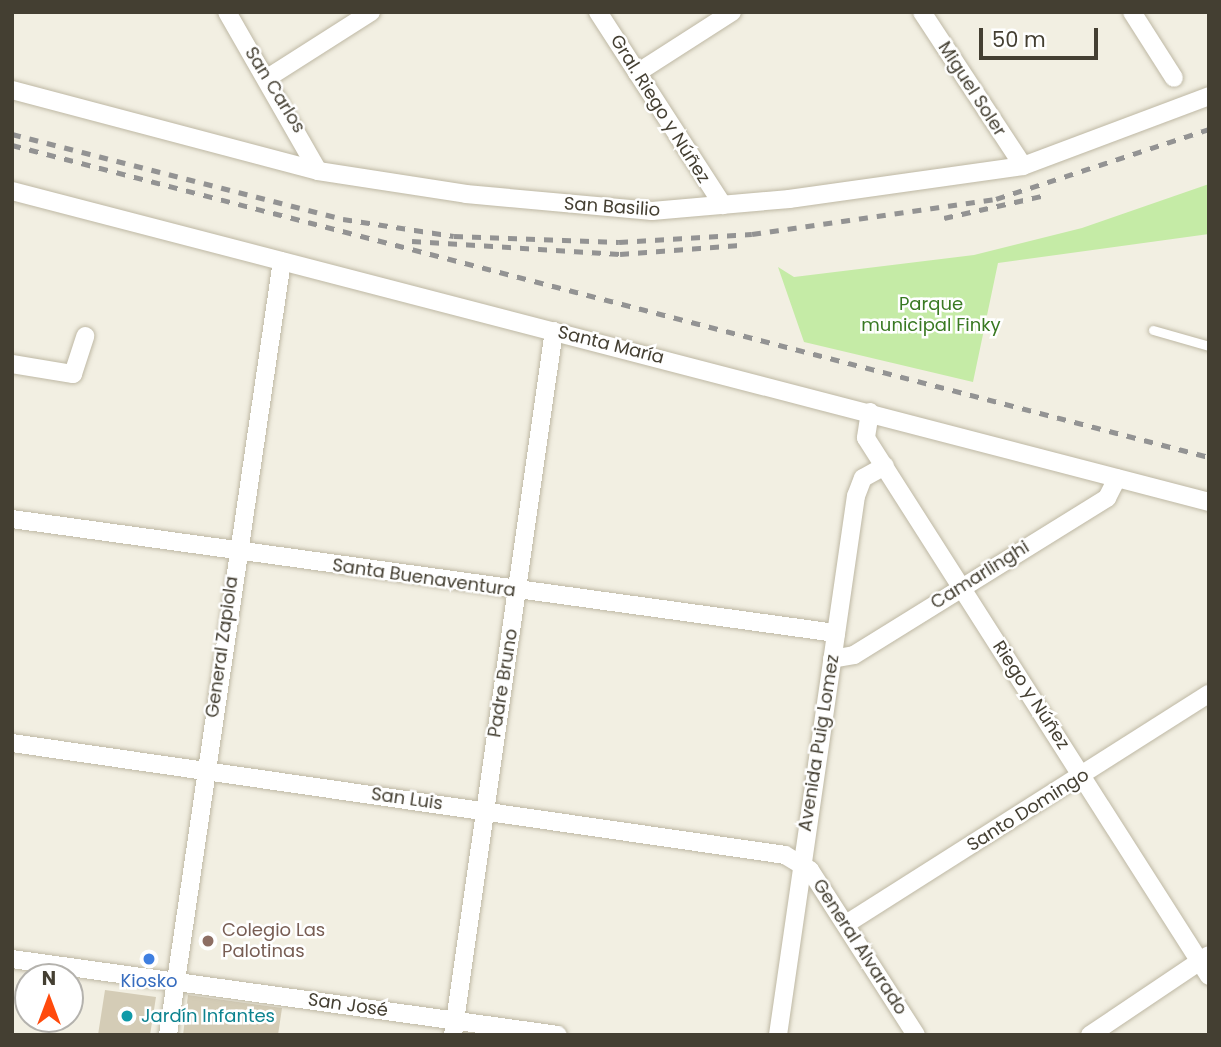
<!DOCTYPE html>
<html>
<head>
<meta charset="utf-8">
<style>
  body { margin:0 }
  #map { position:relative; width:1221px; height:1047px; overflow:hidden; background:#f2efe2; font-family:Poppins,sans-serif }
  div>[style] { position:absolute }
  [style*='--x'] { left:calc(var(--x)*1px); top:calc(var(--y)*1px); width:calc(var(--w)*1px); rotate:calc(var(--a)*1deg) }
  .green>* { inset:0; background:#c5eba6 }
  .building>* { inset:0; background:#d4ccb6 }
  .roads { filter:drop-shadow(0 0 2px #beb8a4) drop-shadow(0 0 2px #beb8a4) }
  .service>* { height:9px; margin:-4.5px; padding:0 4.5px; transform-origin:4.5px; border-radius:4.5px; background:#fff }
  .minor>* { height:18px; margin:-9px; padding:0 9px; transform-origin:9px; border-radius:9px; background:#fff }
  .rail>* { height:4.5px; margin-top:-2.25px; transform-origin:0; background:repeating-linear-gradient(90deg,#939393 0 9px,transparent 0 18px) }
  .dots>* { width:19px; height:19px; translate:-50% -50%; box-sizing:border-box; border:4px solid #fff; border-radius:50% }
  span { translate:-50% -50%; white-space:nowrap; text-align:center; line-height:1.15; -webkit-text-stroke:5px #fff; paint-order:stroke }
  .street-label { font-size:18px; color:#443f32 }
  .park-label { font-size:18px; color:#397922 }
  .education-label { font-size:18px; color:#785e54 }
  .left { translate:0 -50%; text-align:left }
  .shop-label { font-size:18px; color:#366cbe }
  .culture-label { font-size:18px; color:#0d838f }
  .frame { position:absolute; inset:0; border:14px solid #443f32; pointer-events:none }
  .north { position:absolute; left:14px; top:963px; width:70px; height:70px; box-sizing:border-box; background:#fff; border:2px solid #b4b2ad; border-radius:50%; rotate:0deg; font-size:19px; font-weight:700; line-height:28px; text-align:center; color:#443f32 }
  .north::after { content:''; display:block; margin:auto; width:24px; height:32px; background:#ff4a0c; clip-path:polygon(50% 0,100% 100%,50% 72%,0 100%) }
  .scale { position:absolute; left:979px; top:28px; width:119px; height:32px; box-sizing:border-box; border:4px solid #443f32; border-top:0; padding-left:9px; font-size:21px; line-height:24px; white-space:nowrap; color:#443f32; -webkit-text-stroke:5px #fff; paint-order:stroke }
</style>
</head>
<body>
<div id="map">
  <div class="green">
    <i style="clip-path:polygon(1209px 184px,1209px 234px,998px 263px,973px 382px,804px 342px,778px 267px,794px 277px,974px 255px,1082px 228px)"></i>
  </div>
  <div class="building">
    <i style="clip-path:polygon(105px 990px,156px 997px,150px 1035px,98px 1035px)"></i>
    <i style="clip-path:polygon(188px 995px,282px 1008px,278px 1035px,183px 1035px)"></i>
  </div>
  <div class="roads">
    <div class="service">
      <i style="--x:1153;--y:330;--w:58;--a:15.9"></i>
    </div>
    <div class="minor">
      <i style="--x:227;--y:12;--w:183;--a:60.2"></i>
      <i style="--x:598;--y:12;--w:230;--a:57.1"></i>
      <i style="--x:922;--y:12;--w:184;--a:56.7"></i>
      <i style="--x:1132;--y:12;--w:78;--a:57.5"></i>
      <i style="--x:637;--y:73;--w:113;--a:-32.7"></i>
      <i style="--x:269;--y:77;--w:121;--a:-32.5"></i>
      <i style="--x:12;--y:90;--w:317;--a:14.8"></i>
      <i style="--x:318;--y:171;--w:150;--a:8.8"></i>
      <i style="--x:466;--y:194;--w:187;--a:5.2"></i>
      <i style="--x:652;--y:211;--w:138;--a:-5"></i>
      <i style="--x:789;--y:199;--w:236;--a:-8"></i>
      <i style="--x:1023;--y:166;--w:199;--a:-20.6"></i>
      <i style="--x:12;--y:191;--w:1237;--a:14.56"></i>
      <i style="--x:12;--y:364;--w:62;--a:9.3"></i>
      <i style="--x:73;--y:374;--w:40;--a:-72"></i>
      <i style="--x:870;--y:412;--w:26;--a:99"></i>
      <i style="--x:866;--y:438;--w:638;--a:57.48"></i>
      <i style="--x:12;--y:519;--w:832;--a:7.88"></i>
      <i style="--x:832;--y:659;--w:22;--a:-10"></i>
      <i style="--x:854;--y:655;--w:298;--a:-31.8"></i>
      <i style="--x:1107;--y:498;--w:22;--a:-63"></i>
      <i style="--x:12;--y:743;--w:781;--a:8.24"></i>
      <i style="--x:785;--y:855;--w:29;--a:31"></i>
      <i style="--x:810;--y:870;--w:196;--a:57.3"></i>
      <i style="--x:846;--y:924;--w:430;--a:-32.4"></i>
      <i style="--x:12;--y:959;--w:551;--a:7.92"></i>
      <i style="--x:168;--y:1035;--w:782;--a:-81.62"></i>
      <i style="--x:453;--y:1035;--w:711;--a:-81.84"></i>
      <i style="--x:778;--y:1035;--w:545;--a:-81.77"></i>
      <i style="--x:856;--y:496;--w:19;--a:-69"></i>
      <i style="--x:863;--y:478;--w:25;--a:-29"></i>
      <i style="--x:1090;--y:1035;--w:143;--a:-33.9"></i>
    </div>
  </div>
  <div class="rail">
    <i style="--x:12;--y:134;--w:342;--a:14.4"></i>
    <i style="--x:343;--y:219;--w:112;--a:8.7"></i>
    <i style="--x:454;--y:236;--w:165;--a:2.1"></i>
    <i style="--x:619;--y:242;--w:133;--a:-3.4"></i>
    <i style="--x:752;--y:234;--w:246;--a:-8.2"></i>
    <i style="--x:996;--y:199;--w:224;--a:-18.2"></i>
    <i style="--x:12;--y:145;--w:1237;--a:14.61"></i>
    <i style="--x:944;--y:218;--w:105;--a:-12.7"></i>
    <i style="--x:412;--y:241;--w:208;--a:3.6"></i>
    <i style="--x:620;--y:254;--w:120;--a:-4.3"></i>
  </div>
  <div class="dots">
    <i style="left:208px;top:941px;background:#8d6e63"></i>
    <i style="left:149px;top:959px;background:#3f7fe0"></i>
    <i style="left:127px;top:1016px;background:#0f9aa8"></i>
  </div>
  <div class="street-label">
    <span style="left:972px;top:89px;rotate:57deg">Miguel Soler</span>
    <span style="left:275px;top:90px;rotate:58deg">San Carlos</span>
    <span style="left:660px;top:109px;rotate:58deg">Gral. Riego y Núñez</span>
    <span style="left:612px;top:207px;rotate:4deg">San Basilio</span>
    <span style="left:611px;top:345px;rotate:14deg">Santa María</span>
    <span style="left:980px;top:575px;rotate:-32deg">Camarlinghi</span>
    <span style="left:424px;top:578px;rotate:8deg">Santa Buenaventura</span>
    <span style="left:222px;top:647px;rotate:-82deg">General Zapiola</span>
    <span style="left:503px;top:683px;rotate:-81deg">Padre Bruno</span>
    <span style="left:1031px;top:695px;rotate:57deg">Riego y Núñez</span>
    <span style="left:819px;top:743px;rotate:-81deg">Avenida Puig Lomez</span>
    <span style="left:407px;top:799px;rotate:8deg">San Luis</span>
    <span style="left:1028px;top:810px;rotate:-32deg">Santo Domingo</span>
    <span style="left:860px;top:947px;rotate:57deg">General Alvarado</span>
    <span style="left:348px;top:1005px;rotate:8deg">San José</span>
  </div>
  <div class="park-label">
    <span style="left:931px;top:315px">Parque<br>municipal Finky</span>
  </div>
  <div class="education-label">
    <span class="left" style="left:222px;top:941px">Colegio Las<br>Palotinas</span>
  </div>
  <div class="shop-label">
    <span style="left:149px;top:981px">Kiosko</span>
  </div>
  <div class="culture-label">
    <span class="left" style="left:141px;top:1016px">Jardín Infantes</span>
  </div>
  <div class="frame"></div>
  <div class="north">N</div>
  <div class="scale">50 m</div>
</div>
</body>
</html>
